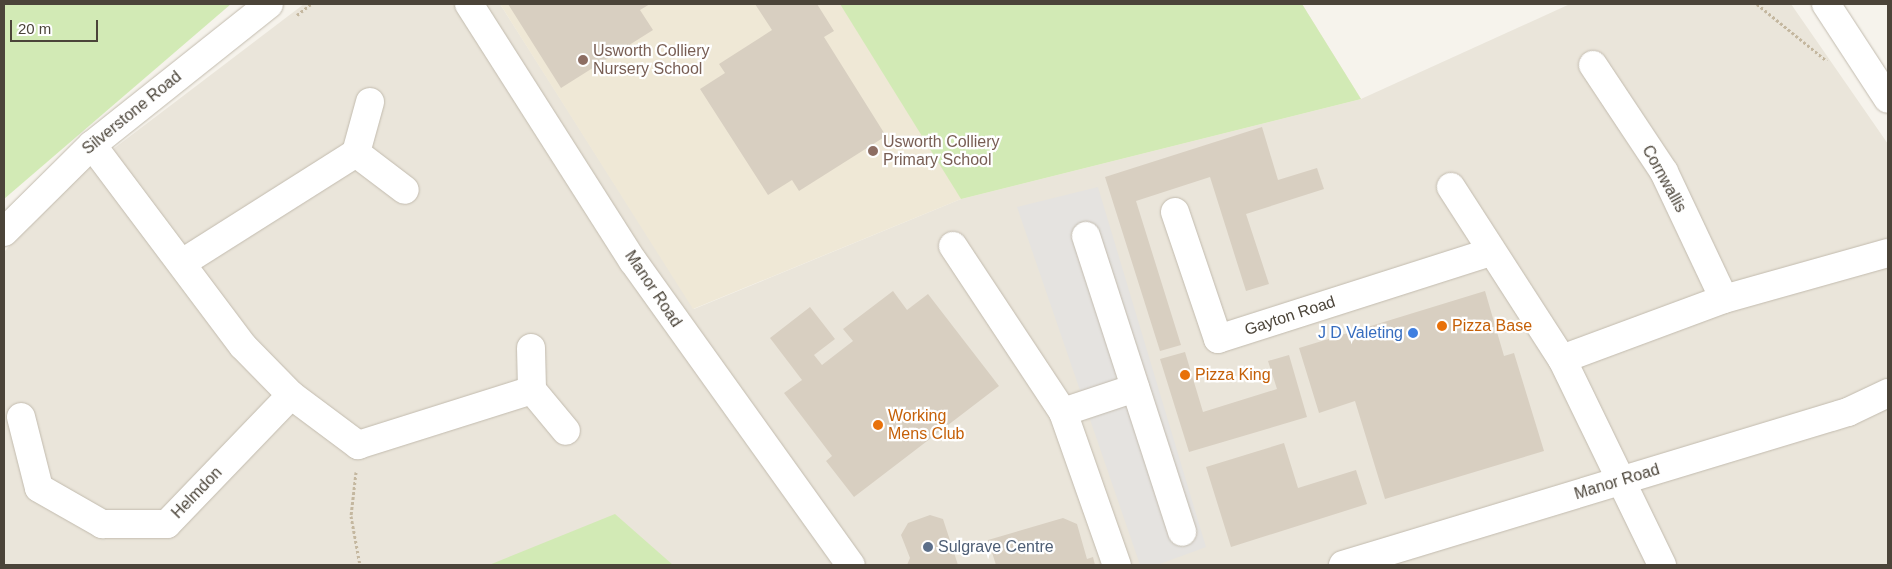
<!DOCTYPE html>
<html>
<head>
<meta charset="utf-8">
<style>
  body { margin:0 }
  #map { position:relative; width:1892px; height:569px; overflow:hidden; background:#f6f3ec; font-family:Arial,sans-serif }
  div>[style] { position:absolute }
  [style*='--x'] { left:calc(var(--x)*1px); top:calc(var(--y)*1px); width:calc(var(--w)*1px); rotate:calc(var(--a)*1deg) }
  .residential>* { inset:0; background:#eae5da }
  .education>* { inset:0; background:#efe8d6 }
  .green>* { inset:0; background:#d2eab5 }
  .parking>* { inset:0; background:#e5e3e0 }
  .building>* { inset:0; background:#d8cfc1 }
  .path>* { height:3px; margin-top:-1.5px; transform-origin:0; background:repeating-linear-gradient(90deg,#c4b79f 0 2.5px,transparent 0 5px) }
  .roads { filter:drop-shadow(0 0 1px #c2bbae) drop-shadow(0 0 1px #c2bbae) }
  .minor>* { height:28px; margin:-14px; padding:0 14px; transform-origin:14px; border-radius:14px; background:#fff }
  .dots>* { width:14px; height:14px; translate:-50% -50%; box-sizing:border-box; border:2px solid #fff; border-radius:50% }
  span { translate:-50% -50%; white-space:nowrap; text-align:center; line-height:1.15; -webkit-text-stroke:4.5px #fff; paint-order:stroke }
  .education-label { font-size:16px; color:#785e54 }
  .left { translate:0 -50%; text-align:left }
  .street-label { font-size:16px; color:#4b4439 }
  .food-label { font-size:16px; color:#c56008 }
  .shop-label { font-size:16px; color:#366cbe }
  .right { translate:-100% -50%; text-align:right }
  .service-label { font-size:16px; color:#4e5e75 }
  .frame { position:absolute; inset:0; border:5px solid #4b4439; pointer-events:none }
  .scale { position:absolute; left:10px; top:20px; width:88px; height:22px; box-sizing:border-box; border:2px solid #4b4439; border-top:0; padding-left:6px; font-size:15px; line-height:18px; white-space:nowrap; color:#4b4439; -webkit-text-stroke:4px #fff; paint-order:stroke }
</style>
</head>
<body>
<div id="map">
  <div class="residential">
    <i style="clip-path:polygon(304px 4px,500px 4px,694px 309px,961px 199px,1361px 99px,1570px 4px,1791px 4px,1888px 144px,1888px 565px,4px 565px,4px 252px,62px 188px)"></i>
  </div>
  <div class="education">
    <i style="clip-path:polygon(500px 4px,1302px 4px,1361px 99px,961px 199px,693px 309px)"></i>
  </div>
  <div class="green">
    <i style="clip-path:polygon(4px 4px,231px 4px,4px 199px)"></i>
    <i style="clip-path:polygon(840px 4px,1302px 4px,1361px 99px,961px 199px)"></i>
    <i style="clip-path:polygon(615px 514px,673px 565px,489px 565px)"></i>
  </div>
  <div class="parking">
    <i style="clip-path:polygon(1098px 187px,1206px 547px,1157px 565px,1140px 565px,1017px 207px)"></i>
  </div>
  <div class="building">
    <i style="clip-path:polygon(508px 4px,650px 4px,640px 10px,653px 30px,561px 88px)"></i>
    <i style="clip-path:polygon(755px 4px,817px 4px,834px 31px,824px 37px,886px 136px,799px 191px,792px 180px,768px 195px,700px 89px,725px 73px,719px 64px,772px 30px)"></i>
    <i style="clip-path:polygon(1262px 127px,1278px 180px,1317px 168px,1324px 189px,1246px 214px,1269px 284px,1246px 291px,1210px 177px,1136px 201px,1181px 345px,1160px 351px,1105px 177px)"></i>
    <i style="clip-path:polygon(893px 291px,907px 310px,928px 294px,999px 386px,854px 497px,826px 461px,832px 456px,784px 393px,802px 380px,770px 338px,810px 307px,835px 339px,814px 355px,822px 365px,853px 341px,843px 329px)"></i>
    <i style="clip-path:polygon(1485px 291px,1504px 356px,1514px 353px,1544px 451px,1385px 499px,1355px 401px,1319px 413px,1299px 348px)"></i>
    <i style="clip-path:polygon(1185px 352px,1203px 412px,1277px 389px,1268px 361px,1289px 355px,1307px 417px,1189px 452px,1160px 359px)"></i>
    <i style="clip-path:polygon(1284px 443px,1298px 488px,1356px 470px,1367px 504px,1231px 547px,1206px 467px)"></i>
    <i style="clip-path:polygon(930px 515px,943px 519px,958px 565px,907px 565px,910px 558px,901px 535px,908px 523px)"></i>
    <i style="clip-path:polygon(1063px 518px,1077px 524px,1087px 559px,1093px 557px,1095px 565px,996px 565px,988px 540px)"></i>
  </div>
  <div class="path">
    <i style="--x:1757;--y:4;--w:90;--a:39.2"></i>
    <i style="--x:297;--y:15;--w:18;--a:-38"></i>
    <i style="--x:356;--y:472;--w:44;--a:96.5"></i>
    <i style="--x:351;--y:516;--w:50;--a:79.6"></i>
  </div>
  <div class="roads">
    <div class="minor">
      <i style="--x:469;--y:4;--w:305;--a:57.5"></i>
      <i style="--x:633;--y:261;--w:374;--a:54.4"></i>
      <i style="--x:1826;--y:4;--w:113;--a:56.9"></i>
      <i style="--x:1593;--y:65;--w:128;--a:56.4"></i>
      <i style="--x:1664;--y:172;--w:140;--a:64.7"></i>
      <i style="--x:370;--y:102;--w:53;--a:105.4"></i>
      <i style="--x:356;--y:153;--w:61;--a:37.1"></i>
      <i style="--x:92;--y:145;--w:251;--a:53.1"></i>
      <i style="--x:243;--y:346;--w:69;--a:45.6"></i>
      <i style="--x:291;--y:395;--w:84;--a:36.7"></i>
      <i style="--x:358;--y:445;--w:182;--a:-17.5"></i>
      <i style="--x:1451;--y:187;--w:205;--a:57.2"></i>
      <i style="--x:1562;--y:359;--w:229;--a:64.1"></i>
      <i style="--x:1175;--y:212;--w:134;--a:71.3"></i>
      <i style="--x:1218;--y:339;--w:287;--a:-17.7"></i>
      <i style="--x:4;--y:232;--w:124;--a:-44.7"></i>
      <i style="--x:92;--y:145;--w:226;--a:-38.5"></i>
      <i style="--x:1086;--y:236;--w:311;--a:72"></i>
      <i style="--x:953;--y:246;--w:199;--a:56.5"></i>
      <i style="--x:1063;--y:412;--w:162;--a:70.6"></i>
      <i style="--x:182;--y:263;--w:206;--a:-32.3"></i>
      <i style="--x:531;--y:348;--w:42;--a:88.6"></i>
      <i style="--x:532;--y:390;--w:53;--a:50.3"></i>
      <i style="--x:1562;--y:359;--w:173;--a:-20.3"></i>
      <i style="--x:1724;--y:299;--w:170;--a:-15.7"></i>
      <i style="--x:1063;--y:412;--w:76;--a:-18.4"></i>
      <i style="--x:21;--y:417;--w:73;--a:75.8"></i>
      <i style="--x:39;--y:488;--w:73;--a:29.7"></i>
      <i style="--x:102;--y:524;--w:65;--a:0"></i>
      <i style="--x:167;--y:524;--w:179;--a:-46.1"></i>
      <i style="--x:1343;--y:565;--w:528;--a:-16.86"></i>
      <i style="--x:1848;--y:412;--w:44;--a:-25.4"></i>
    </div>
  </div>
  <div class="dots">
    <i style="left:583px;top:60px;background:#8d6e63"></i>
    <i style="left:873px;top:151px;background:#8d6e63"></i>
    <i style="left:1442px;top:326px;background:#e8710a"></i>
    <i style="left:1413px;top:333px;background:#3f7fe0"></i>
    <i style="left:1185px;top:375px;background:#e8710a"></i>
    <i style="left:878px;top:425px;background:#e8710a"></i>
    <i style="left:928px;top:547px;background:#5c6f8a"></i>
  </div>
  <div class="education-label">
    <span class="left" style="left:593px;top:60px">Usworth Colliery<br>Nursery School</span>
    <span class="left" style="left:883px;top:151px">Usworth Colliery<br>Primary School</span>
  </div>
  <div class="street-label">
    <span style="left:132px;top:113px;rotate:-39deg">Silverstone Road</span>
    <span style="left:1664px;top:179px;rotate:61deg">Cornwallis</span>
    <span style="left:653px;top:289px;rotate:56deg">Manor Road</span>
    <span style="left:1290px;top:316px;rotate:-18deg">Gayton Road</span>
    <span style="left:1617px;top:482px;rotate:-17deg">Manor Road</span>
    <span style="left:197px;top:493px;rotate:-46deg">Helmdon</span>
  </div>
  <div class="food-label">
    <span class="left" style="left:1452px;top:326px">Pizza Base</span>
    <span class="left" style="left:1195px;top:375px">Pizza King</span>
    <span class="left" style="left:888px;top:425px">Working<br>Mens Club</span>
  </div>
  <div class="shop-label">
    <span class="right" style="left:1403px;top:333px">J D Valeting</span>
  </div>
  <div class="service-label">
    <span class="left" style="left:938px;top:547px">Sulgrave Centre</span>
  </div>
  <div class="frame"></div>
  <div class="scale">20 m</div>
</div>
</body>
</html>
